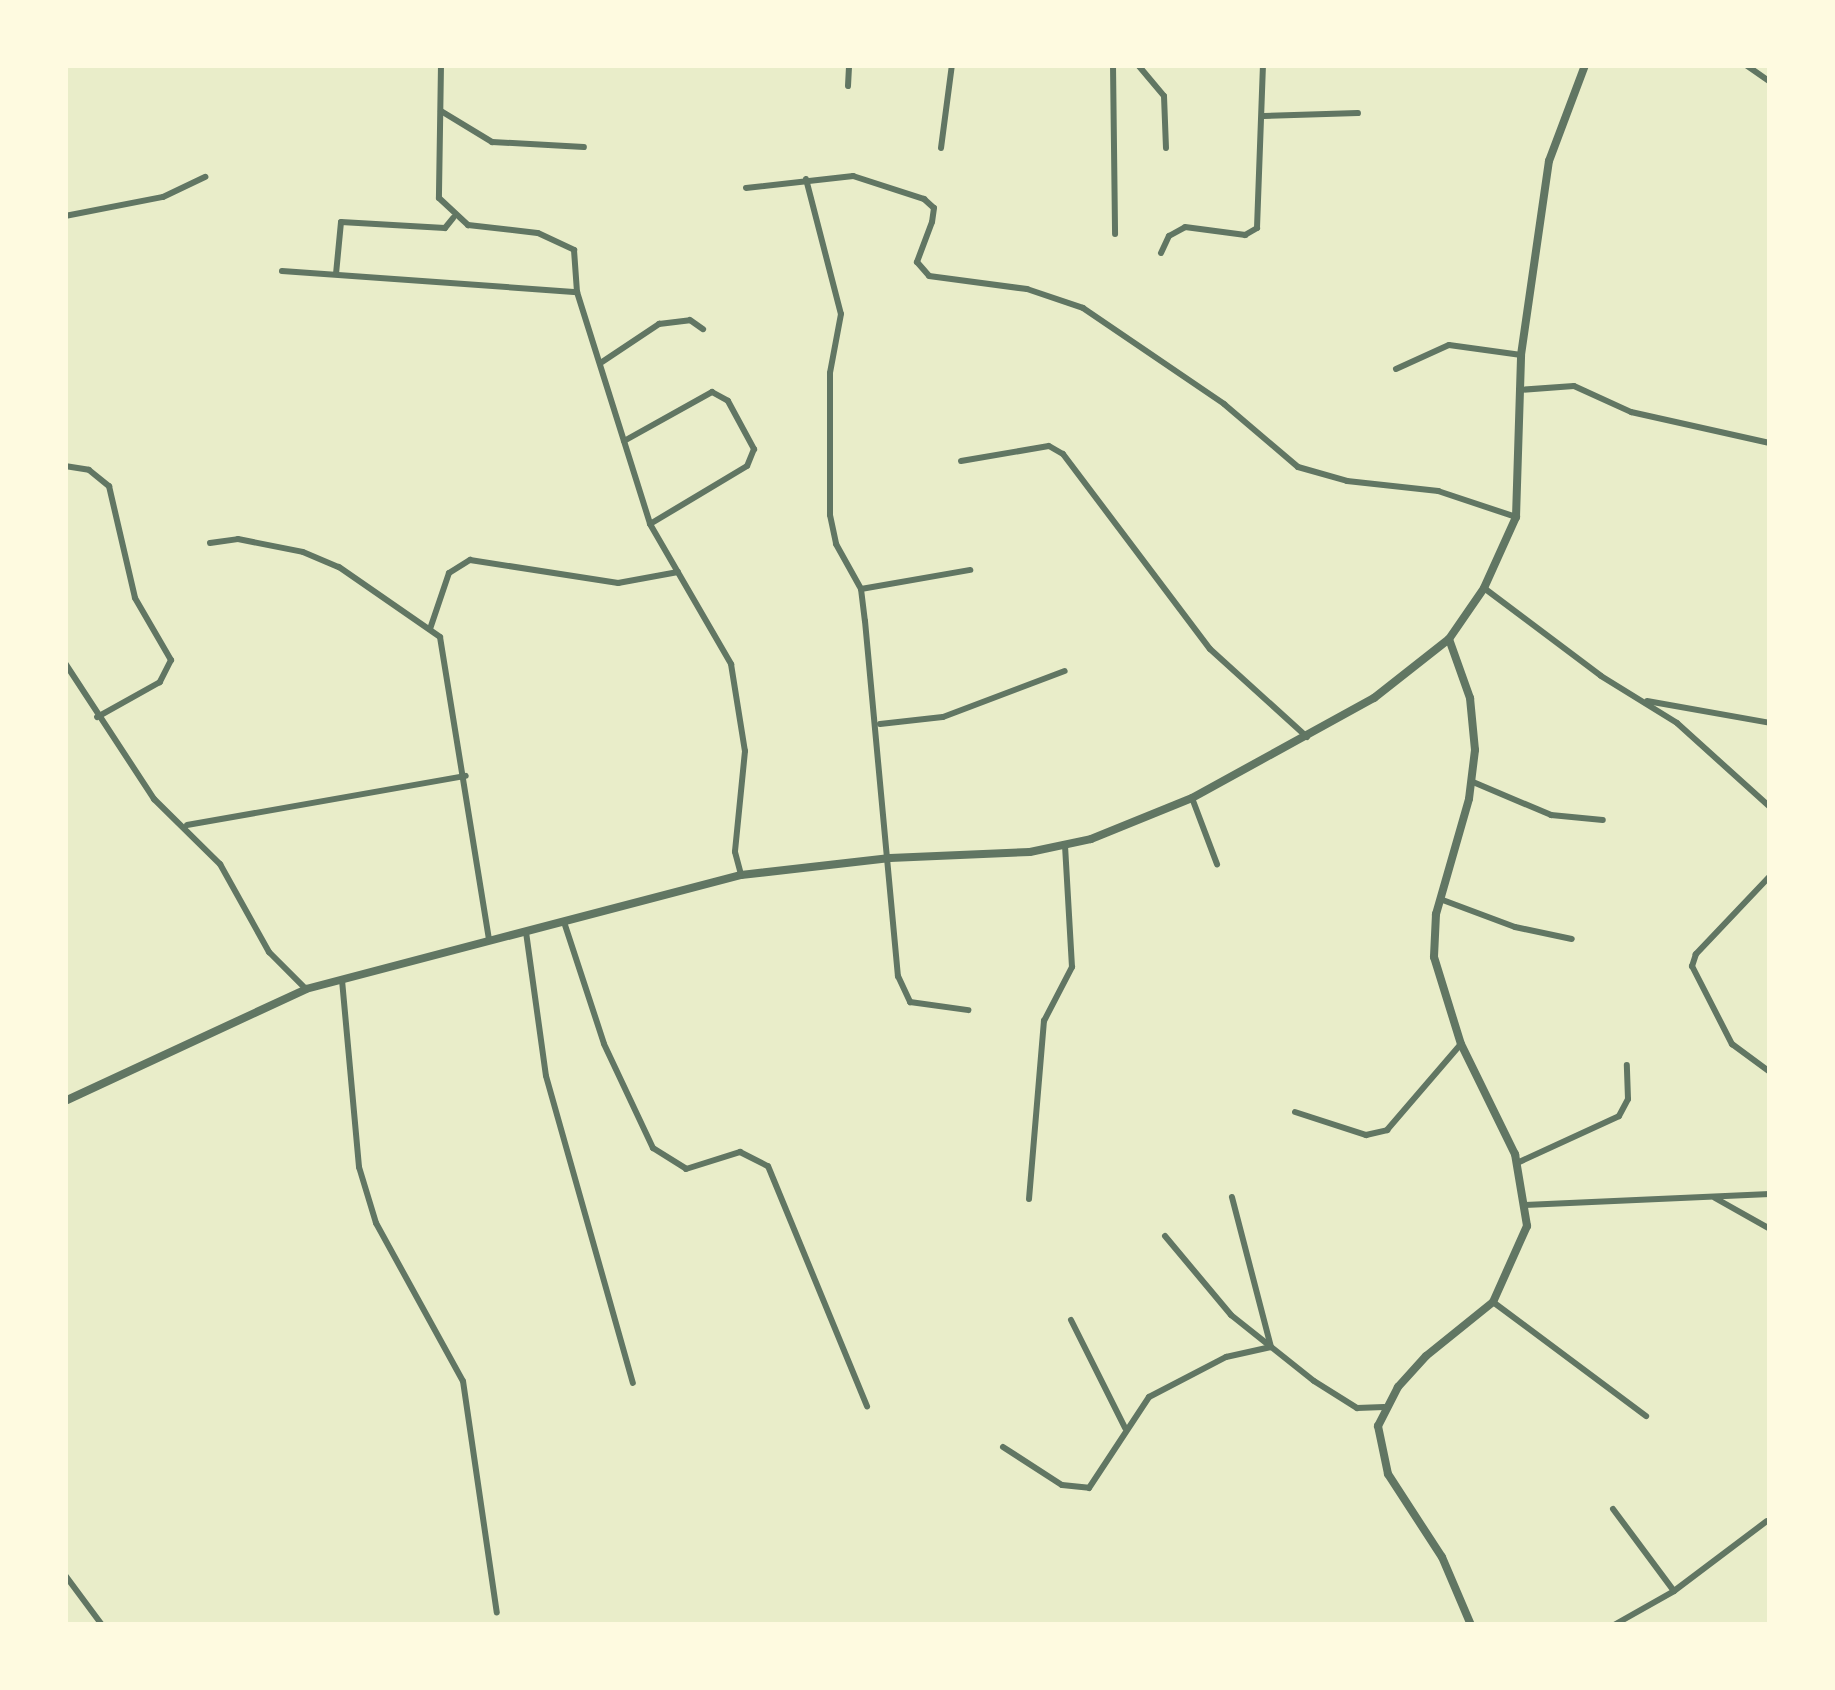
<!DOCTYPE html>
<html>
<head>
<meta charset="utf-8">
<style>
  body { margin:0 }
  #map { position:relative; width:1835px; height:1690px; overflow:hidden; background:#e9edc9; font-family:Merriweather,serif }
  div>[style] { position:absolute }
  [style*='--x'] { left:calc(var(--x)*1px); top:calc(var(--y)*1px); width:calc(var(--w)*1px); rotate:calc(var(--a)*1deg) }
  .minor>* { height:6px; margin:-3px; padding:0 3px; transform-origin:3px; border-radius:3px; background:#617663 }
  .tertiary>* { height:8px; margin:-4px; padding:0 4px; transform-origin:4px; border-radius:4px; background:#617663 }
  span { translate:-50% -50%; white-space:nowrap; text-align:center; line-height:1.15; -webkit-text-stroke:10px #fefae0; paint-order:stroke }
  .frame { position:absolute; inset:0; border:68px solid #fefae0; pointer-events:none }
</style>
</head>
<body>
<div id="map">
  <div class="minor">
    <i style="--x:441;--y:65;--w:133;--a:90.9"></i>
    <i style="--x:439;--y:198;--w:40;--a:43"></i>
    <i style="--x:468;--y:225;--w:70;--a:6.5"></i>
    <i style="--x:538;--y:233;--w:40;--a:25"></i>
    <i style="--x:574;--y:250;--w:42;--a:85.9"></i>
    <i style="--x:577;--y:292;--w:243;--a:72.5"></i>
    <i style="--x:650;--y:524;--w:162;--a:59.9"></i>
    <i style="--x:731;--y:664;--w:88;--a:80.9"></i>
    <i style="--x:745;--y:751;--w:101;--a:95.7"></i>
    <i style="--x:735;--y:852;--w:24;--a:75"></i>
    <i style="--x:1113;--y:65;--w:169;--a:89.3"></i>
    <i style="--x:1138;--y:65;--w:40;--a:50"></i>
    <i style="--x:1164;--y:96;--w:52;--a:87.8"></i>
    <i style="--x:1746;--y:65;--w:29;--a:35"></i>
    <i style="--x:848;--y:86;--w:21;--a:-87"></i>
    <i style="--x:441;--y:111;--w:60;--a:31.3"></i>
    <i style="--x:492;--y:142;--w:92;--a:3.1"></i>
    <i style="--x:1264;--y:116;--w:94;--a:-1.8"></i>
    <i style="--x:941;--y:148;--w:84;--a:-82.5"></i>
    <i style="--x:806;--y:179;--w:139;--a:75.5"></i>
    <i style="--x:841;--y:314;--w:60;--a:100.6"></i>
    <i style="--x:830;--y:373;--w:142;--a:90"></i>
    <i style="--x:830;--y:515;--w:30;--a:78"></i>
    <i style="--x:836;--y:544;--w:51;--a:60.9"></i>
    <i style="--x:861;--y:589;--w:32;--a:83"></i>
    <i style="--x:865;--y:621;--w:357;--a:84.7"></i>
    <i style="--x:898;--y:976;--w:29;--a:65"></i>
    <i style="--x:910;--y:1002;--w:59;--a:7.9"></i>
    <i style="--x:746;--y:188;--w:108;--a:-6.4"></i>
    <i style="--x:853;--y:176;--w:75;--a:17.9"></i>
    <i style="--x:924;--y:199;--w:13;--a:42"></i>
    <i style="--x:934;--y:208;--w:14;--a:98"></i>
    <i style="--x:932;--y:222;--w:43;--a:110.6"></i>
    <i style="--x:917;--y:262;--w:18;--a:49"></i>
    <i style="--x:929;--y:276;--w:99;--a:7.6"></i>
    <i style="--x:1027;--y:289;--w:59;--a:18.7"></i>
    <i style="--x:1083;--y:308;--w:171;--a:34.2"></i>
    <i style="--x:1224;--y:404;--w:97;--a:40.4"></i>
    <i style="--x:1298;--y:467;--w:51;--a:15.9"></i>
    <i style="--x:1347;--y:481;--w:92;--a:6.3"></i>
    <i style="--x:1438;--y:491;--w:82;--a:18.4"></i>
    <i style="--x:65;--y:216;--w:100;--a:-11"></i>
    <i style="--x:163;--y:197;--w:47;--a:-25.5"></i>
    <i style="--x:1161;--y:253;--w:19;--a:-65"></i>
    <i style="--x:1169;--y:236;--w:18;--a:-29"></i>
    <i style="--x:1185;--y:227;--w:61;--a:7.6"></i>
    <i style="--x:1245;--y:235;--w:14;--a:-30"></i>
    <i style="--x:1257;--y:228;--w:163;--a:-87.9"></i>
    <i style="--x:282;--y:271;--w:296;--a:4.1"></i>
    <i style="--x:336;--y:274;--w:52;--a:-84.5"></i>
    <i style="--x:341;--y:222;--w:104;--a:3.3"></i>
    <i style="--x:445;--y:228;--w:13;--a:-51"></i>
    <i style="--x:602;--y:362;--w:69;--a:-33.7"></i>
    <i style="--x:659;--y:324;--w:31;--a:-7"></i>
    <i style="--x:690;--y:320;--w:16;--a:35"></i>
    <i style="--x:1396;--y:369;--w:58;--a:-24.4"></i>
    <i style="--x:1449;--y:345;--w:73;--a:7.9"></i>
    <i style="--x:1519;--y:390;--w:55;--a:-4.2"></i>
    <i style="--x:1574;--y:386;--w:63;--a:24.5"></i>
    <i style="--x:1631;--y:412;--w:142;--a:12.6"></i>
    <i style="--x:624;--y:441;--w:101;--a:-29.1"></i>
    <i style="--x:712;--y:392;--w:18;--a:29"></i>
    <i style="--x:728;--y:401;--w:55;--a:61.6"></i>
    <i style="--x:754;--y:449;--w:18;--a:112"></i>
    <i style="--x:747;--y:466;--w:113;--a:149.1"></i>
    <i style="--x:961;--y:461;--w:89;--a:-9.7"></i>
    <i style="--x:1049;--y:446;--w:16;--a:30"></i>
    <i style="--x:1063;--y:454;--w:244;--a:53"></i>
    <i style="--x:1210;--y:649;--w:131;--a:42.2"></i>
    <i style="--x:65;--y:466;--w:24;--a:9"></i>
    <i style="--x:89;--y:470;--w:26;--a:39"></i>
    <i style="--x:109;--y:486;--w:115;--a:76.9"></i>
    <i style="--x:135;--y:598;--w:72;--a:59.9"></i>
    <i style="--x:171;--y:660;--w:25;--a:117"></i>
    <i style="--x:160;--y:682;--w:72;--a:150.9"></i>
    <i style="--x:210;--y:543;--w:28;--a:-8"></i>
    <i style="--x:238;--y:539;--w:66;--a:11.3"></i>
    <i style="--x:303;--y:552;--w:39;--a:23"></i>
    <i style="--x:339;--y:567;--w:123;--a:34.7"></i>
    <i style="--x:440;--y:637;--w:307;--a:80.8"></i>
    <i style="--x:1484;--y:588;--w:146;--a:36.9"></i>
    <i style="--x:1601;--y:676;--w:89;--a:31.7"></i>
    <i style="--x:1677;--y:723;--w:125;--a:42.1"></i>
    <i style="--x:861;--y:589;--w:111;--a:-9.9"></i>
    <i style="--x:430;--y:629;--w:59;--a:-71.3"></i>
    <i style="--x:449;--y:573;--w:25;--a:-32"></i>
    <i style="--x:470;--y:560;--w:150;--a:8.8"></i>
    <i style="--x:618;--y:583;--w:61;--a:-10.4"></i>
    <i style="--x:65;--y:663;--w:163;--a:56.8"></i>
    <i style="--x:154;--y:799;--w:93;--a:44.6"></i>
    <i style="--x:220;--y:864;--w:101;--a:60.9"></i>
    <i style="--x:269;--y:952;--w:52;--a:45"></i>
    <i style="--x:1647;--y:701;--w:125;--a:10.1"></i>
    <i style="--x:880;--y:724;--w:63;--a:-6.3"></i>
    <i style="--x:943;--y:717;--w:130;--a:-20.7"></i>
    <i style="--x:1473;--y:782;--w:85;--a:22.9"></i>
    <i style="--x:1551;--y:815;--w:52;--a:5.5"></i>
    <i style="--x:1192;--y:798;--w:71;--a:69.3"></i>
    <i style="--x:187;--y:825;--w:283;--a:-10"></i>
    <i style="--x:1770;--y:876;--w:108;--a:133.5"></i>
    <i style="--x:1696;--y:954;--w:13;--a:108"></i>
    <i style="--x:1692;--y:966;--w:88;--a:62.9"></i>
    <i style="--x:1732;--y:1044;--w:47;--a:36.4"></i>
    <i style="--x:1440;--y:899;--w:80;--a:20.5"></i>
    <i style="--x:1515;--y:927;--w:58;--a:11.9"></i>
    <i style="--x:564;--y:922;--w:128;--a:71.8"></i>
    <i style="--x:604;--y:1044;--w:115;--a:64.8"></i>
    <i style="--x:653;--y:1148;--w:39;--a:32"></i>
    <i style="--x:686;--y:1169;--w:57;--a:-17.5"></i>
    <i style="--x:740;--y:1152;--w:31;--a:27"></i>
    <i style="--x:768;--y:1166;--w:260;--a:67.6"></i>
    <i style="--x:526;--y:932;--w:145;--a:82.1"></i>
    <i style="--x:546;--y:1076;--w:319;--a:74.2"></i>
    <i style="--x:342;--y:980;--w:188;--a:84.8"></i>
    <i style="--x:359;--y:1167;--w:59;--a:73.1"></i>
    <i style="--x:376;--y:1223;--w:180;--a:61.2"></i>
    <i style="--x:463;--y:1381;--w:234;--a:81.7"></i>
    <i style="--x:1295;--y:1112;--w:75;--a:17.9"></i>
    <i style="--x:1366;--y:1135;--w:22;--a:-13"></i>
    <i style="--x:1387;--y:1130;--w:113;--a:-49.3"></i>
    <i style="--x:1517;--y:1163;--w:112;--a:-24.7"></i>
    <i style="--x:1619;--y:1116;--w:19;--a:-62"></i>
    <i style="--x:1628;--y:1099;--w:34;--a:-92"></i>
    <i style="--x:1715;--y:1198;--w:63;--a:29.4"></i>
    <i style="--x:1029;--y:1199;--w:179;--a:-85.2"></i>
    <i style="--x:1044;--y:1021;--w:61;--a:-62.6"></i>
    <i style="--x:1072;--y:967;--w:121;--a:-93.3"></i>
    <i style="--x:1525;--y:1205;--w:245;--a:-2.6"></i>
    <i style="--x:1165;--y:1236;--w:103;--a:50.1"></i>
    <i style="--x:1231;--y:1315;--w:106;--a:38.5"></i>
    <i style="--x:1314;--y:1381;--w:51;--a:32.1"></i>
    <i style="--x:1357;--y:1408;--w:27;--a:-2"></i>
    <i style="--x:1493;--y:1302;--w:191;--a:36.7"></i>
    <i style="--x:1071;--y:1320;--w:121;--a:63.4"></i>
    <i style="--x:1003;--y:1447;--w:70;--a:32.8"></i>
    <i style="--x:1062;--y:1485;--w:27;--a:6"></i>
    <i style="--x:1089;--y:1488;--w:109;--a:-56.6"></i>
    <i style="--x:1149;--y:1397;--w:87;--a:-27.5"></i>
    <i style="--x:1226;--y:1357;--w:46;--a:-12.5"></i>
    <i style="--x:1271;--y:1347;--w:155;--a:-104.6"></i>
    <i style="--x:1613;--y:1509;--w:102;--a:53.4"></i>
    <i style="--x:65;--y:1575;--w:62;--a:53.5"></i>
    <i style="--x:1614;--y:1625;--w:69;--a:-29.5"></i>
    <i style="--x:1674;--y:1591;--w:116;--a:-37"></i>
  </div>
  <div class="tertiary">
    <i style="--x:1449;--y:639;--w:63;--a:70.4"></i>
    <i style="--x:1470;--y:698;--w:52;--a:84.5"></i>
    <i style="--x:1475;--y:750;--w:49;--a:97"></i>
    <i style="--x:1469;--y:799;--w:120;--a:106"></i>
    <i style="--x:1436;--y:914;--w:43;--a:92.7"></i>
    <i style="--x:1434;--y:957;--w:91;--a:72.8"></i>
    <i style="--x:1461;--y:1044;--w:123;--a:63.9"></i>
    <i style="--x:1515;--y:1154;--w:73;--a:80.5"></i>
    <i style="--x:1527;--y:1226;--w:83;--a:114.1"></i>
    <i style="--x:1493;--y:1302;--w:86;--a:141.1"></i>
    <i style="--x:1426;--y:1356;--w:42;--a:132.1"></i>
    <i style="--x:1398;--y:1387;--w:44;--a:117.1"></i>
    <i style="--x:1378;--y:1426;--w:49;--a:78.2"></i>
    <i style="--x:1388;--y:1474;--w:99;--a:57"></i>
    <i style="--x:1442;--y:1557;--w:74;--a:66.9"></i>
    <i style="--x:65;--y:1101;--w:266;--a:-24.9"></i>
    <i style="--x:306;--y:989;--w:450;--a:-14.7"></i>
    <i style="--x:741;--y:875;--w:150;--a:-6.5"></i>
    <i style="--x:890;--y:858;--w:140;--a:-2.5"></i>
    <i style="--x:1030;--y:852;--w:62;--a:-12"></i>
    <i style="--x:1091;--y:839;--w:109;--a:-22.1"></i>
    <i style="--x:1192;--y:798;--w:208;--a:-28.8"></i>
    <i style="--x:1374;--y:698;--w:95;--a:-38.2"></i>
    <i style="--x:1449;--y:639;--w:62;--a:-55.5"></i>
    <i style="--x:1484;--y:588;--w:78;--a:-65.7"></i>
    <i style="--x:1516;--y:517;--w:162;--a:-88.2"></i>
    <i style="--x:1521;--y:355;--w:196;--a:-81.8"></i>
    <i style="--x:1549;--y:161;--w:103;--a:-69.4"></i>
  </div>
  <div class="frame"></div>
</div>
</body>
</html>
